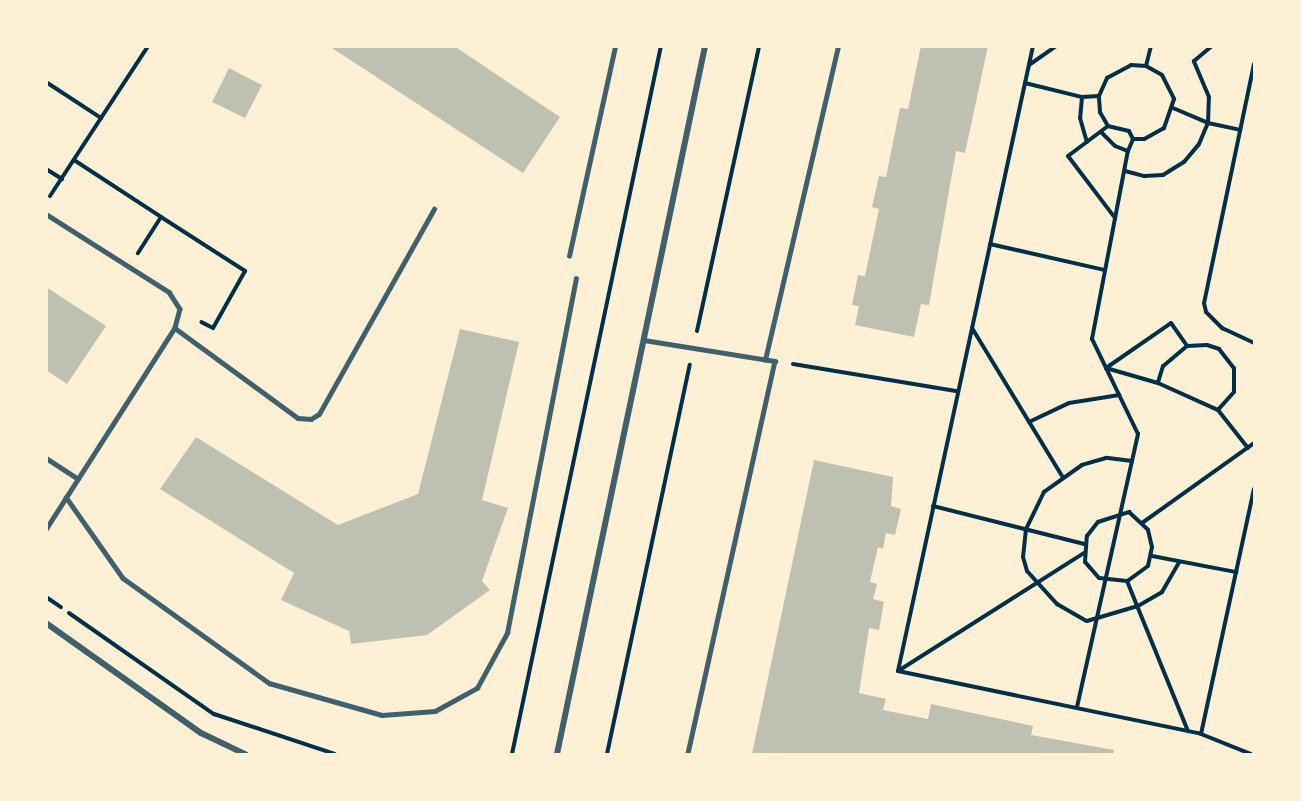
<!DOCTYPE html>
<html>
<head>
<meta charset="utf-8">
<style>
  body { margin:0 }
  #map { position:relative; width:1301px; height:801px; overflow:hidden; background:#fdf0d5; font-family:"Exo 2",sans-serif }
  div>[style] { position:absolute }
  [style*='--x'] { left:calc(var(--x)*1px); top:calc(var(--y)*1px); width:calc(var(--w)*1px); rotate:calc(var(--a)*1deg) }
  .building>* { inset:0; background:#bec0b2 }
  .path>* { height:4px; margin:-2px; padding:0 2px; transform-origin:2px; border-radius:2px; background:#003049 }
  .service>* { height:4.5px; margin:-2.25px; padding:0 2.25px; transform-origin:2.25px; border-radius:2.25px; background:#3f606c }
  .minor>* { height:6px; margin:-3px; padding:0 3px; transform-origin:3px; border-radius:3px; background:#3f606c }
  span { translate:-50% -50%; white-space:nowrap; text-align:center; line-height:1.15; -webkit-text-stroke:4.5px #fdf0d5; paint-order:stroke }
  .frame { position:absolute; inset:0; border:48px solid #fdf0d5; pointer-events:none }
</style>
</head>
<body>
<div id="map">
  <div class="building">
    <i style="clip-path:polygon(329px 46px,454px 46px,560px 117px,523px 173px)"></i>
    <i style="clip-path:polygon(921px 46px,988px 46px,965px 153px,956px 151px,929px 305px,921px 304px,914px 337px,855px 325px,859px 306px,852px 305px,858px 275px,865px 276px,879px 209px,872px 207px,879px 176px,886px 177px,900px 108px,908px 109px)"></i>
    <i style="clip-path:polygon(229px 68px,262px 85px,245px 118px,212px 102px)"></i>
    <i style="clip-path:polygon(46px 287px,106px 326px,67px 384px,46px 370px)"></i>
    <i style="clip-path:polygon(460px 329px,519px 342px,482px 500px,508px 508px,482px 581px,490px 590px,427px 635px,351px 644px,349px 631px,281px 600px,294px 573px,160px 489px,196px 437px,338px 525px,418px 494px)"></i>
    <i style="clip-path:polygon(814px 460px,893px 477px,891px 506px,901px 509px,895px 535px,886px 533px,883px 549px,878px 547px,870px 582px,877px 584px,873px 599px,884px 602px,879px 630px,869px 628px,859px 693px,886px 699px,883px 710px,928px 719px,931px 704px,1033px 726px,1031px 735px,1114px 750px,1113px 754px,752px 754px)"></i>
  </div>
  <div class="path">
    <i style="--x:1033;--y:46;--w:639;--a:102.19"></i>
    <i style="--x:898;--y:671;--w:309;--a:11.7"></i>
    <i style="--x:1201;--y:734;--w:54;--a:21.8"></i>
    <i style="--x:1254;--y:64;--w:244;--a:101.8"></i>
    <i style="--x:1204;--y:303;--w:9;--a:77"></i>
    <i style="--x:1206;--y:312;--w:23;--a:45"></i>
    <i style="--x:1222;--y:328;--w:35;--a:25"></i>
    <i style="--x:1029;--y:65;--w:33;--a:-35"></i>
    <i style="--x:1131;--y:65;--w:15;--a:4"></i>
    <i style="--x:1146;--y:66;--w:18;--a:29"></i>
    <i style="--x:1162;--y:75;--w:27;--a:63"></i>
    <i style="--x:1174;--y:99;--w:31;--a:109"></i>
    <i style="--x:1164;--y:128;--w:23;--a:151"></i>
    <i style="--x:1144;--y:139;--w:11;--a:180"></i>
    <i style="--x:1133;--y:139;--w:9;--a:-117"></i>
    <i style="--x:1129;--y:131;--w:22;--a:-167"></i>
    <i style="--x:1108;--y:126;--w:16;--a:-120"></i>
    <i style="--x:1100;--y:112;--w:16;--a:-94"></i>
    <i style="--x:1099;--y:96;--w:20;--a:-66"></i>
    <i style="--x:1107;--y:78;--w:27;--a:-28"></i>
    <i style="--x:1146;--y:66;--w:21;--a:-76"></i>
    <i style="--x:46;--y:82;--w:66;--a:33.2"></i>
    <i style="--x:1025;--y:83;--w:59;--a:13.8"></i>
    <i style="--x:1082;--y:97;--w:17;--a:-3"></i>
    <i style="--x:1082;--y:97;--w:21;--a:95"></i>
    <i style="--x:1080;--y:118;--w:25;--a:74"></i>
    <i style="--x:1173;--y:108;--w:38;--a:23"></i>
    <i style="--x:1208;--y:123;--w:33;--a:12"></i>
    <i style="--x:1108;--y:126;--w:50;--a:143.1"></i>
    <i style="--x:1068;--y:156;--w:78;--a:52.8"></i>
    <i style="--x:1101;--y:132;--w:20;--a:45"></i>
    <i style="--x:1115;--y:146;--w:14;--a:21"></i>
    <i style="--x:74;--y:160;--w:104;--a:33.2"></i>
    <i style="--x:161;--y:217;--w:43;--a:122.6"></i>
    <i style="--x:46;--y:169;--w:19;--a:32"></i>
    <i style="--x:1125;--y:171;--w:20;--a:15"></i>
    <i style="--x:1144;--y:176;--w:19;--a:-3"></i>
    <i style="--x:1163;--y:175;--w:25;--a:-32"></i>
    <i style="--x:1184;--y:162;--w:23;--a:-50"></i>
    <i style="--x:1199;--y:144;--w:23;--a:-67"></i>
    <i style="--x:1208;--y:123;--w:26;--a:-88"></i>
    <i style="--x:1209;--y:97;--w:39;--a:-113"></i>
    <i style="--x:1194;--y:61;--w:23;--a:-40"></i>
    <i style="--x:50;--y:196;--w:179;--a:-56.8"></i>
    <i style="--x:161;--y:217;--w:100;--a:32.7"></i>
    <i style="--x:245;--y:271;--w:65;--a:119.3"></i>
    <i style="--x:213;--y:328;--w:13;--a:-153"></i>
    <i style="--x:990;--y:244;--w:117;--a:12.8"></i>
    <i style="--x:972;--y:328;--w:173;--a:58.7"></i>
    <i style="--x:697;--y:331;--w:292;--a:-77.7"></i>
    <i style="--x:1187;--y:346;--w:20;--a:-3"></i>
    <i style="--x:1207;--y:345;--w:13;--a:18"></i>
    <i style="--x:1219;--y:349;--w:24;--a:52"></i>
    <i style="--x:1234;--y:368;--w:24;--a:90"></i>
    <i style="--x:1234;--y:392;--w:24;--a:132"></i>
    <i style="--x:793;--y:364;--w:165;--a:9.4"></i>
    <i style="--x:1106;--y:368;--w:54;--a:16.1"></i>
    <i style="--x:1158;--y:383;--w:66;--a:24.2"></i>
    <i style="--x:1218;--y:410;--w:48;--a:51.7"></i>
    <i style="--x:1106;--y:368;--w:79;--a:-34.7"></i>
    <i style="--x:1171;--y:323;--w:28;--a:55"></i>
    <i style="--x:1187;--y:346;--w:31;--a:140"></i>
    <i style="--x:1163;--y:366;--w:17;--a:107"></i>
    <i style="--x:1029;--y:422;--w:44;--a:-25.4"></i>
    <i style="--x:1069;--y:403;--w:51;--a:-9.1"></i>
    <i style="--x:1132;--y:461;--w:26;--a:-173"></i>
    <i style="--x:1106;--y:458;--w:25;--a:164"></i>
    <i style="--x:1082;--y:465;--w:47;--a:144.6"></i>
    <i style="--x:1044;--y:492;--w:41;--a:115.9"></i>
    <i style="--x:1026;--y:529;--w:28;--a:96"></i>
    <i style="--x:1023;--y:557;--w:15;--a:74"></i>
    <i style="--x:1027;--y:571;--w:45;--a:47.7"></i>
    <i style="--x:1057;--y:604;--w:34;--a:30"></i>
    <i style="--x:1087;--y:621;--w:53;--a:-16.4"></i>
    <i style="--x:1138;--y:606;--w:28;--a:-30"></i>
    <i style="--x:1162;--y:592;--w:34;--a:-60"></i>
    <i style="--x:933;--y:506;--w:156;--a:14.1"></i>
    <i style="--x:1129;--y:512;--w:26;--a:43"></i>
    <i style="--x:1148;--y:530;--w:17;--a:77"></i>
    <i style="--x:1152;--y:547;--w:19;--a:102"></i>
    <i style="--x:1148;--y:566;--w:26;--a:144"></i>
    <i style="--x:1127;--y:581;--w:28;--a:-174"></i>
    <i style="--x:1099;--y:578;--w:21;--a:-131"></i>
    <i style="--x:1085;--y:562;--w:26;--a:-86"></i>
    <i style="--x:1087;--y:536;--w:18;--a:-52"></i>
    <i style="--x:1098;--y:522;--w:33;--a:-18"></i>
    <i style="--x:1142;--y:523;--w:138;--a:-35.5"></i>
    <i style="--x:1152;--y:556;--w:86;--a:10.8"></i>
    <i style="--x:1127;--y:581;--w:162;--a:67.9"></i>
    <i style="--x:46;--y:597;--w:18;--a:34"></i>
    <i style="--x:69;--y:613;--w:177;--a:34.9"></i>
    <i style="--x:214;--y:714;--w:127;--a:18.3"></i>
    <i style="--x:898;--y:671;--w:220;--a:-32.4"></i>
    <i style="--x:1077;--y:707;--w:280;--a:-77.4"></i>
    <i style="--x:1138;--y:434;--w:106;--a:-115.8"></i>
    <i style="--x:1092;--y:339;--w:191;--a:-79.2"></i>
    <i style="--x:1128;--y:151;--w:13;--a:-67"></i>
    <i style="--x:1201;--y:734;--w:251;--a:-77.8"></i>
    <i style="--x:512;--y:754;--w:724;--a:-78.12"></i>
    <i style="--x:607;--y:754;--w:398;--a:-78"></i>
  </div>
  <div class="service">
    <i style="--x:46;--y:214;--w:146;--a:32.4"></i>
    <i style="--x:169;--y:292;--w:20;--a:57"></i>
    <i style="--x:180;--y:309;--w:20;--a:105"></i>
    <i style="--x:175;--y:328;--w:240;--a:122.6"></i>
    <i style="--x:569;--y:256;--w:215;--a:-77.6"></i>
    <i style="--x:175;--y:328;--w:152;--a:36.2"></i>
    <i style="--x:298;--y:418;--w:13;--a:4"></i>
    <i style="--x:311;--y:419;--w:9;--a:-32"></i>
    <i style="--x:319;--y:414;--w:235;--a:-60.7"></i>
    <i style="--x:644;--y:340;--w:133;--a:9.1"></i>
    <i style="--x:775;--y:361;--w:403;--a:102.5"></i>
    <i style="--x:765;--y:360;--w:322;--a:-76.9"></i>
    <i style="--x:46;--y:458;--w:38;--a:33"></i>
    <i style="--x:66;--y:497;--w:99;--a:54.9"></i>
    <i style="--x:123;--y:578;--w:180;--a:35.7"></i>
    <i style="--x:269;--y:683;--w:117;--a:15.8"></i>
    <i style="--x:382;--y:715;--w:53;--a:-4.3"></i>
    <i style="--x:435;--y:711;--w:48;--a:-28.7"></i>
    <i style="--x:477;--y:688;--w:63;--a:-61.4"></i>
    <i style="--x:507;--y:633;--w:361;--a:-79"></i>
  </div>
  <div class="minor">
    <i style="--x:46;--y:623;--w:190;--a:35.4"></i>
    <i style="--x:201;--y:733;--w:49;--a:25.5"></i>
    <i style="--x:557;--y:754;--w:723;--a:-78.19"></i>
  </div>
  <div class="frame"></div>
</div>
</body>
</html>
